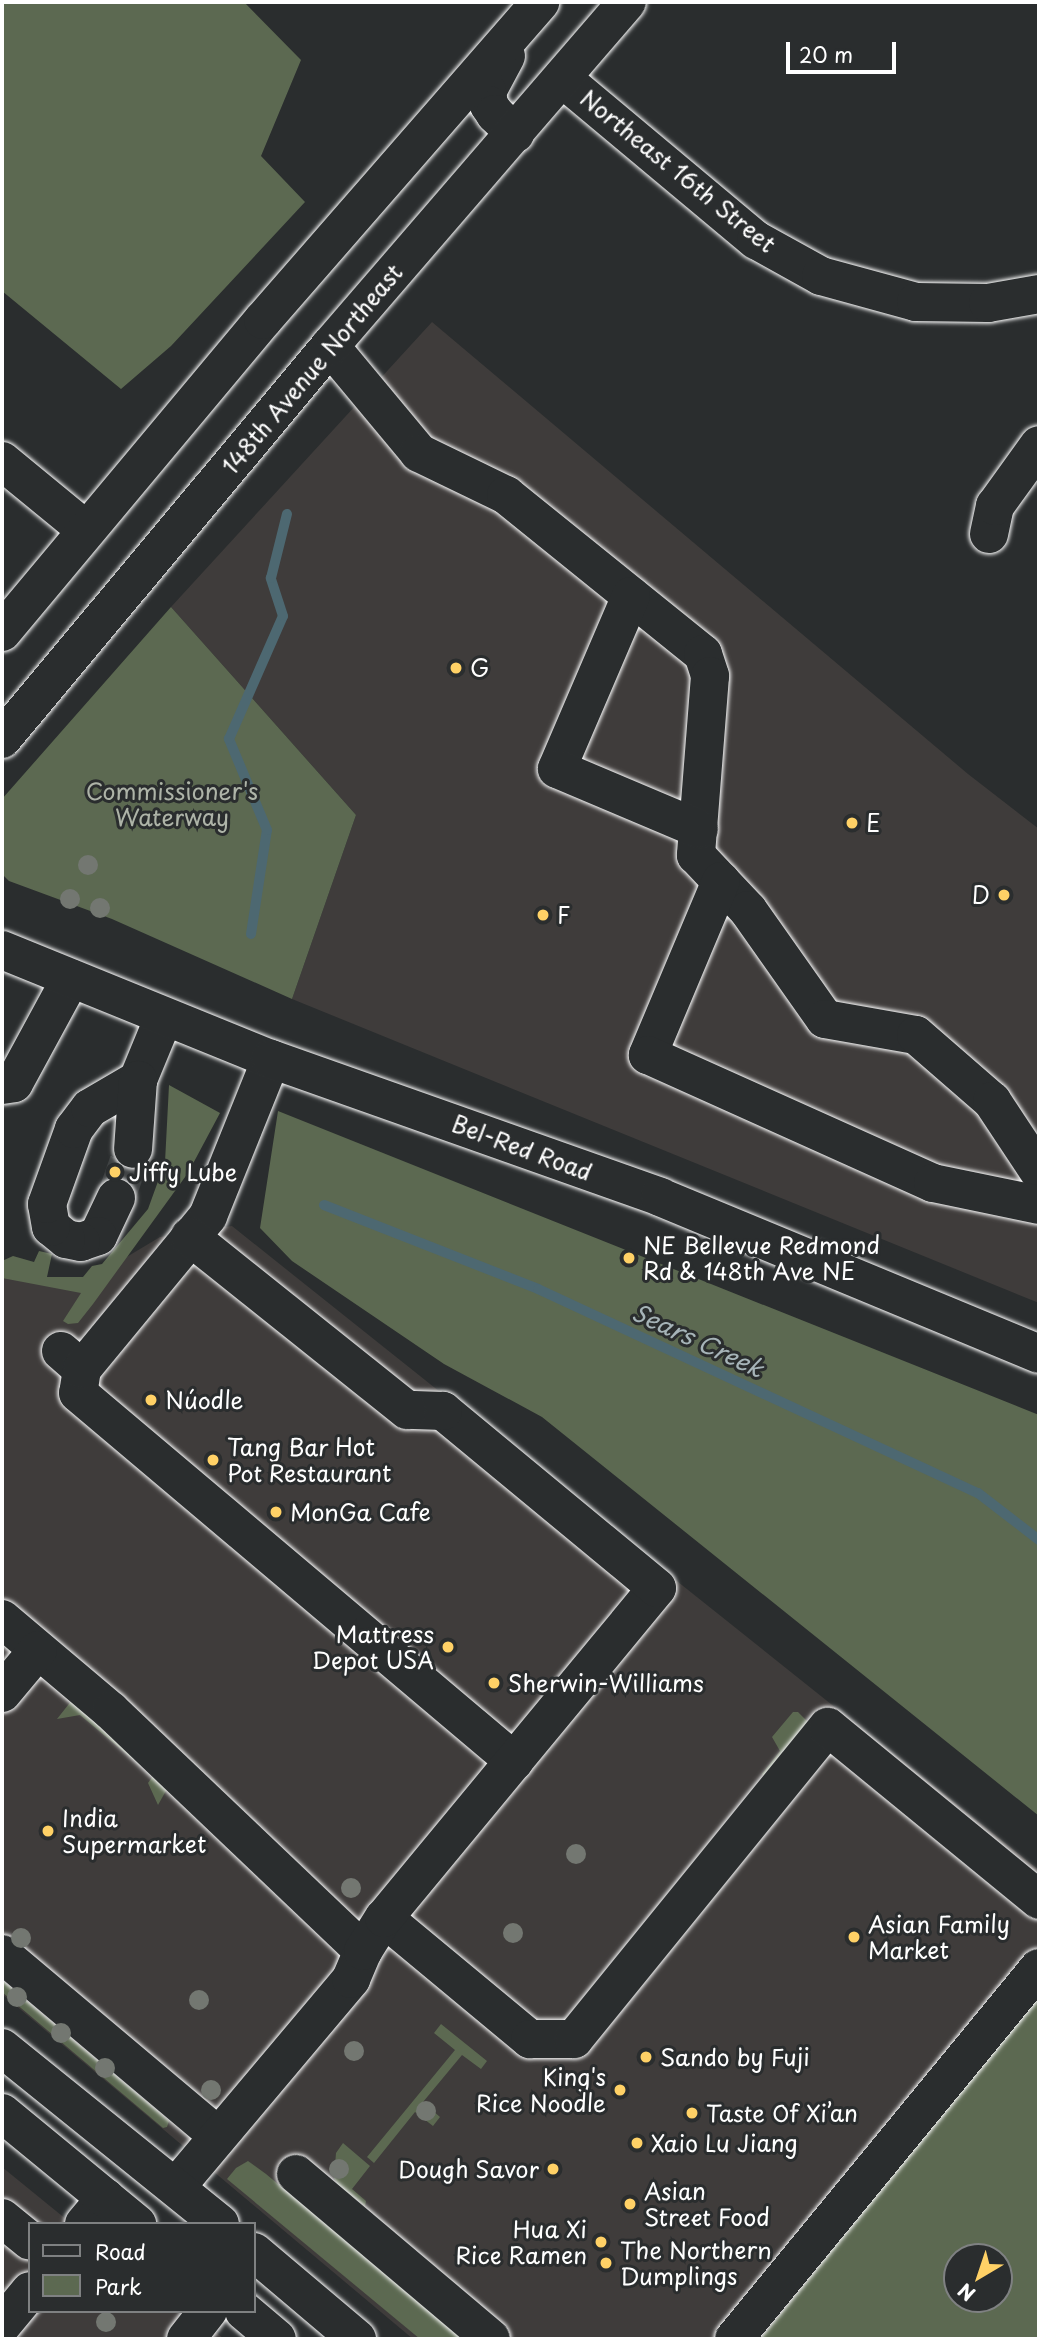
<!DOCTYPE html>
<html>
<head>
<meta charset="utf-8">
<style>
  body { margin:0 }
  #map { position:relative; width:1041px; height:2341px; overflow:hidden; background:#2a2d2e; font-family:"Playpen Sans",sans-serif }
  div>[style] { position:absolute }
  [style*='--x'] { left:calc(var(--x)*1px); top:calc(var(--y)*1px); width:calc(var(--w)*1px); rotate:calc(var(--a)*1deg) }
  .built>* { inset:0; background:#3f3c3b }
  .green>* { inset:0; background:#5c6951 }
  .stream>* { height:10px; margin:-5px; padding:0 5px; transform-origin:5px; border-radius:5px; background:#4d6871 }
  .minor-tunnel>* { height:38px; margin-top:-19px; transform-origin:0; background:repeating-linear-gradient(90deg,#3f4243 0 38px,transparent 0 57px) }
  .roads { filter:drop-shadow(0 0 2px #fff) drop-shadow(0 0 2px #fff) }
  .minor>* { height:38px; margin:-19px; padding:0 19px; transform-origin:19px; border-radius:19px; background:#2a2d2e }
  .major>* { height:38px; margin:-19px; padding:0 19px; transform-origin:19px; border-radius:19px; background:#2a2d2e }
  .trees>* { width:20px; height:20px; margin:-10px; border-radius:50%; background:#737771 }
  .dots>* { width:19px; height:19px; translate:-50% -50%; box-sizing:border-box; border:4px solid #2a2d2e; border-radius:50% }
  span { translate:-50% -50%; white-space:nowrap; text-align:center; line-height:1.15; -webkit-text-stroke:6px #2a2d2e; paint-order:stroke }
  .street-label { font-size:23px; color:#fff }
  .poi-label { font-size:23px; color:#fff }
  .left { translate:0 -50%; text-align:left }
  .right { translate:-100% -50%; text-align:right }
  .park-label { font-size:23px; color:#aeb4a8 }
  .water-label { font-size:24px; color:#a6b4b8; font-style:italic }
  .frame { position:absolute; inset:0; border:4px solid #fff; pointer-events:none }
  .legend { position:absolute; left:28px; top:2222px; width:228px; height:91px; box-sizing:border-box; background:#2a2d2e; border:2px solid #7f8182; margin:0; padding:9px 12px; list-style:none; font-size:21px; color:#fff }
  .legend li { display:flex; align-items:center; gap:14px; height:35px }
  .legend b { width:35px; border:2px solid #7f8182 }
  .north { position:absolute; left:943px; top:2243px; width:70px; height:70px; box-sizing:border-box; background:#2a2d2e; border:2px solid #7f8182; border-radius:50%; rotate:219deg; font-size:19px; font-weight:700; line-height:28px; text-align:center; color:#fff }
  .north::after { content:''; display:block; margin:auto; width:24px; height:32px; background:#ffd166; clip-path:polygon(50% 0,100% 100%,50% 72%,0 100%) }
  .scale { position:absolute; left:786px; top:42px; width:110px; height:32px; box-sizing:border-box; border:4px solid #fff; border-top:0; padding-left:9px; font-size:21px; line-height:24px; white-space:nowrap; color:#fff; -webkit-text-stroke:5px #2a2d2e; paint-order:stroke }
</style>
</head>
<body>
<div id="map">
  <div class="built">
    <i style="clip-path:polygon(432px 322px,968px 774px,1039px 829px,1039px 1303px,292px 999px,356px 815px,171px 607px)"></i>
    <i style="clip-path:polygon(232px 1226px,1039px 1870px,1039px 1997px,761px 2339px,413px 2339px,2px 1994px,2px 1272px,80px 1285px,160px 1237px)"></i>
    <i style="clip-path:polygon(2px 2167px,72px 2224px,30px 2224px,30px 2311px,190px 2311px,224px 2339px,2px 2339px)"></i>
  </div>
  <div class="green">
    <i style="clip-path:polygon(2px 2px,244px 2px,301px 60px,261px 156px,305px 202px,171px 346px,121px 389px,2px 291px)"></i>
    <i style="clip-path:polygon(171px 607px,356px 815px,292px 999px,112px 919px,9px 881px,2px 874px,2px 799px)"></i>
    <i style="clip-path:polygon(169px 1085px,220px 1113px,188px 1173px,93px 1304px,78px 1323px,68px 1324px,63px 1321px,81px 1293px,2px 1278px,2px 1261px,13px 1256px,34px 1262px,39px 1251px,52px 1254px,47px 1277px,83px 1277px,92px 1266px,102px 1264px,148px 1209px,165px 1162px)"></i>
    <i style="clip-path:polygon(278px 1111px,1039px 1415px,1039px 1816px,542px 1417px,444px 1364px,292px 1261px,260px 1228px)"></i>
    <i style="clip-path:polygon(72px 1700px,167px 1789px,158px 1805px,148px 1783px,153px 1776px,80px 1715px,57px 1719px)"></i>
    <i style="clip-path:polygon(793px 1712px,798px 1712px,808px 1722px,767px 1779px,762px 1774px,780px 1751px,772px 1737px)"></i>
    <i style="clip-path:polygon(2px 1980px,160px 2113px,169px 2121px,167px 2127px,163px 2128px,2px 1992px)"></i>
    <i style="clip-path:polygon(evenodd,1039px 1995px,1039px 2339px,760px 2339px,1039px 1995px,957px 2257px,999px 2257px,999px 2299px,957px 2299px,957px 2257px)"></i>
    <i style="clip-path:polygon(441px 2024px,487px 2061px,481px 2069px,462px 2055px,423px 2102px,440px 2117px,433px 2126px,415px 2112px,374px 2163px,367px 2157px,455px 2050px,434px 2033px)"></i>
    <i style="clip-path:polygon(343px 2143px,370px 2166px,352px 2189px,366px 2201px,365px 2206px,339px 2186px,334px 2178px,336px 2153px)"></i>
    <i style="clip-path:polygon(248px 2161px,266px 2174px,464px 2339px,420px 2339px,227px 2179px,236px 2168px)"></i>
  </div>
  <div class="stream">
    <i style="--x:251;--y:934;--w:105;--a:-81.3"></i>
    <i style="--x:267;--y:830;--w:99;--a:-112.7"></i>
    <i style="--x:229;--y:739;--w:134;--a:-66.3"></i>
    <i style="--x:283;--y:616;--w:40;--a:-108"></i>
    <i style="--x:271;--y:578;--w:66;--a:-76"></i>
    <i style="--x:324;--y:1205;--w:230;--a:21.4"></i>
    <i style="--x:538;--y:1289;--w:485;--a:24.9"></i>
    <i style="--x:978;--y:1493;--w:77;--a:37.6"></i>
  </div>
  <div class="minor-tunnel">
    <i style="--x:116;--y:1198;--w:52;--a:-70.9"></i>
  </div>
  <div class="roads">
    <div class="minor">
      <i style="--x:562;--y:78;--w:253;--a:39.9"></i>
      <i style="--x:756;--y:240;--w:74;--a:29"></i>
      <i style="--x:821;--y:276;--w:98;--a:15.3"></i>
      <i style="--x:916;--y:302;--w:72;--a:0.8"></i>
      <i style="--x:988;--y:303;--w:52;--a:-10"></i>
      <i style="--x:330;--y:346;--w:139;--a:50.2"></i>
      <i style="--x:419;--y:453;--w:97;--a:25.8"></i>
      <i style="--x:506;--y:495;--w:253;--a:38.9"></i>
      <i style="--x:703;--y:654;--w:23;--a:72"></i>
      <i style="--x:710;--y:676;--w:180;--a:94.5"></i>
      <i style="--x:696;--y:855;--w:76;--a:46.6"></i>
      <i style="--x:748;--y:910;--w:133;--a:54.8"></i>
      <i style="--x:825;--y:1019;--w:92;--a:10"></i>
      <i style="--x:916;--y:1035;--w:101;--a:41"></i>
      <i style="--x:992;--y:1101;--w:85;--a:56.5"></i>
      <i style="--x:2;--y:461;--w:109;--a:39.4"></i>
      <i style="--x:989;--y:534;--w:29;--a:-78"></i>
      <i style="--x:995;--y:506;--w:75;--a:-54.2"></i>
      <i style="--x:631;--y:596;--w:188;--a:113.2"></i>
      <i style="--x:557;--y:769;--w:154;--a:22.9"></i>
      <i style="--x:721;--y:881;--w:189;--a:112.8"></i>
      <i style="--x:648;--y:1055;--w:312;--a:24.2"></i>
      <i style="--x:933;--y:1183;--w:108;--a:11.7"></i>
      <i style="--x:138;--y:1080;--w:68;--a:-67.6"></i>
      <i style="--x:2;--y:1085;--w:12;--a:-9"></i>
      <i style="--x:14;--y:1083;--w:119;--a:-61.5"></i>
      <i style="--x:116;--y:1198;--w:42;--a:115.3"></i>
      <i style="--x:98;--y:1236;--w:18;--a:161"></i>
      <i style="--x:81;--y:1242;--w:15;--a:-169"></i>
      <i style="--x:66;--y:1239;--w:19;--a:-141"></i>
      <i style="--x:51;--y:1227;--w:23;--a:-100"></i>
      <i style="--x:47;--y:1204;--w:80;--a:-70.2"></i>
      <i style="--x:74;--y:1129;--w:26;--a:-53"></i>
      <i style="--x:90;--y:1108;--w:56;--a:-30.3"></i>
      <i style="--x:138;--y:1080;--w:69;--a:94.1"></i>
      <i style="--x:61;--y:1351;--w:28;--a:41"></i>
      <i style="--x:82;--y:1369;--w:24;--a:99"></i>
      <i style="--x:78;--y:1393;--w:571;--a:40.17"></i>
      <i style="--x:82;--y:1369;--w:198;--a:-50.5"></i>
      <i style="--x:208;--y:1216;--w:169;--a:-68.1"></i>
      <i style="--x:2;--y:1619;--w:143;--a:40.2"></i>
      <i style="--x:111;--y:1711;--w:348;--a:43.6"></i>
      <i style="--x:2;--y:1693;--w:56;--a:-50.1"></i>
      <i style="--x:384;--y:1918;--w:190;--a:39.7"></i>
      <i style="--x:530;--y:2039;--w:44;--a:0"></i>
      <i style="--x:574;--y:2039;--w:402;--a:-50.9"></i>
      <i style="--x:828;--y:1727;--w:273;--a:39.3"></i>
      <i style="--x:2;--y:1954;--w:281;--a:40.1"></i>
      <i style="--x:296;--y:2174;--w:255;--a:40.2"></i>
      <i style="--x:176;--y:2187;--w:272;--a:-49.9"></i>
      <i style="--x:351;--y:1979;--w:30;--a:-67"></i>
      <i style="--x:363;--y:1951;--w:39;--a:-58"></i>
      <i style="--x:384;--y:1918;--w:428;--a:-50.4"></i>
      <i style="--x:657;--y:1588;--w:278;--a:-140.4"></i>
      <i style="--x:443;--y:1411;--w:36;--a:-178"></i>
      <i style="--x:407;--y:1410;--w:278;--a:-141.4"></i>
      <i style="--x:2;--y:2218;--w:36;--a:39"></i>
      <i style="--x:84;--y:2224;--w:34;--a:-50"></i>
      <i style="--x:2;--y:2325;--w:44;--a:-50.5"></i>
      <i style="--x:186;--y:2339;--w:36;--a:-52"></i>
      <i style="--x:734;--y:2339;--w:480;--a:-50.6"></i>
    </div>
    <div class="major">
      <i style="--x:506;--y:56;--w:40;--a:118"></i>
      <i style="--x:487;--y:91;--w:14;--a:82"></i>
      <i style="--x:489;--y:105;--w:11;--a:56"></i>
      <i style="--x:495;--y:114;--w:28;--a:44"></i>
      <i style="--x:2;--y:632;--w:407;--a:-50.1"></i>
      <i style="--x:263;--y:320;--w:422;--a:-48.9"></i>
      <i style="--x:2;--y:739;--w:512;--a:-50.15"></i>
      <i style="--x:330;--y:346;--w:454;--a:-49.2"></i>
      <i style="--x:2;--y:950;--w:290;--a:22.1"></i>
      <i style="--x:271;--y:1059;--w:413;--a:19.5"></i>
      <i style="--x:660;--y:1197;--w:410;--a:22.5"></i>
      <i style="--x:2;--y:2048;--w:280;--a:38.9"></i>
      <i style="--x:2;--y:2113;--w:175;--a:39.4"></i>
      <i style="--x:254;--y:2252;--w:135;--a:40.2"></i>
      <i style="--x:244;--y:2311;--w:43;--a:40.3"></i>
    </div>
  </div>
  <div class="trees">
    <i style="left:88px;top:865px"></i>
    <i style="left:70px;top:899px"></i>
    <i style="left:100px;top:908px"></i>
    <i style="left:576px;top:1854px"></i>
    <i style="left:351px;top:1888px"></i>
    <i style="left:513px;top:1933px"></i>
    <i style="left:21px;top:1938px"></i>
    <i style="left:17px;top:1997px"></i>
    <i style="left:199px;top:2000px"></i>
    <i style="left:61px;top:2033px"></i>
    <i style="left:354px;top:2051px"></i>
    <i style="left:105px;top:2068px"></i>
    <i style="left:211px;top:2090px"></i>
    <i style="left:426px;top:2111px"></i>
    <i style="left:339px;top:2169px"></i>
    <i style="left:106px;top:2322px"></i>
  </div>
  <div class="dots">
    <i style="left:456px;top:668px;background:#ffd166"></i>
    <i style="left:852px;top:823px;background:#ffd166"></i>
    <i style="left:1004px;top:895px;background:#ffd166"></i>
    <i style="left:543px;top:915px;background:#ffd166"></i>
    <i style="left:115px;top:1172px;background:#ffd166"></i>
    <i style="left:629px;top:1258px;background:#ffd166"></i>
    <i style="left:151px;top:1400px;background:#ffd166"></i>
    <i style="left:213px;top:1460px;background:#ffd166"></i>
    <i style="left:276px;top:1512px;background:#ffd166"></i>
    <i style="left:448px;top:1647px;background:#ffd166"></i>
    <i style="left:494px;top:1683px;background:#ffd166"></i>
    <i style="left:48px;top:1831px;background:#ffd166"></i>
    <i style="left:854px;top:1937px;background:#ffd166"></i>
    <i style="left:646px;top:2057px;background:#ffd166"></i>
    <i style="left:620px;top:2090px;background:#ffd166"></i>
    <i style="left:692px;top:2113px;background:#ffd166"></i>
    <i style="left:637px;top:2143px;background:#ffd166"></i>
    <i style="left:553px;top:2169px;background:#ffd166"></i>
    <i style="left:630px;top:2204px;background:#ffd166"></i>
    <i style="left:601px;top:2242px;background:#ffd166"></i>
    <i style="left:606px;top:2263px;background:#ffd166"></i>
  </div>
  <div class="street-label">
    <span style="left:678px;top:171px;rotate:39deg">Northeast 16th Street</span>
    <span style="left:312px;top:369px;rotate:-50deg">148th Avenue Northeast</span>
    <span style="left:522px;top:1148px;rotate:20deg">Bel-Red Road</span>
  </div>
  <div class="poi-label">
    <span class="left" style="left:470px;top:668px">G</span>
    <span class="left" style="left:866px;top:823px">E</span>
    <span class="right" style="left:990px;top:895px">D</span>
    <span class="left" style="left:557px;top:915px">F</span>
    <span class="left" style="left:129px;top:1172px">Jiffy Lube</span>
    <span class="left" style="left:643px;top:1258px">NE Bellevue Redmond<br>Rd &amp; 148th Ave NE</span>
    <span class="left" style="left:165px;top:1400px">Núodle</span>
    <span class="left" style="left:227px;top:1460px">Tang Bar Hot<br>Pot Restaurant</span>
    <span class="left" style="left:290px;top:1512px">MonGa Cafe</span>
    <span class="right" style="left:434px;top:1647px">Mattress<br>Depot USA</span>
    <span class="left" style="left:508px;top:1683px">Sherwin-Williams</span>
    <span class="left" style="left:62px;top:1831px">India<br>Supermarket</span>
    <span class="left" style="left:868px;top:1937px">Asian Family<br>Market</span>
    <span class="left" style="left:660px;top:2057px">Sando by Fuji</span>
    <span class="right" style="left:606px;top:2090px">King's<br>Rice Noodle</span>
    <span class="left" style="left:706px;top:2113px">Taste Of Xi’an</span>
    <span class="left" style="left:651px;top:2143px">Xaio Lu Jiang</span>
    <span class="right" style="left:539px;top:2169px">Dough Savor</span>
    <span class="left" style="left:644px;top:2204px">Asian<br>Street Food</span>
    <span class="right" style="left:587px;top:2242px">Hua Xi<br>Rice Ramen</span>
    <span class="left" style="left:620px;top:2263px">The Northern<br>Dumplings</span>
  </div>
  <div class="park-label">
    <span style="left:172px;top:804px">Commissioner's<br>Waterway</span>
  </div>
  <div class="water-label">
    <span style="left:698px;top:1340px;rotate:25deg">Sears Creek</span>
  </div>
  <div class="frame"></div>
  <ul class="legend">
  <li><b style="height:9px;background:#2a2d2e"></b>Road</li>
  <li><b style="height:19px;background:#5c6951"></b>Park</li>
  </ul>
  <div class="north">N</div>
  <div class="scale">20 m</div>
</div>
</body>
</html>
